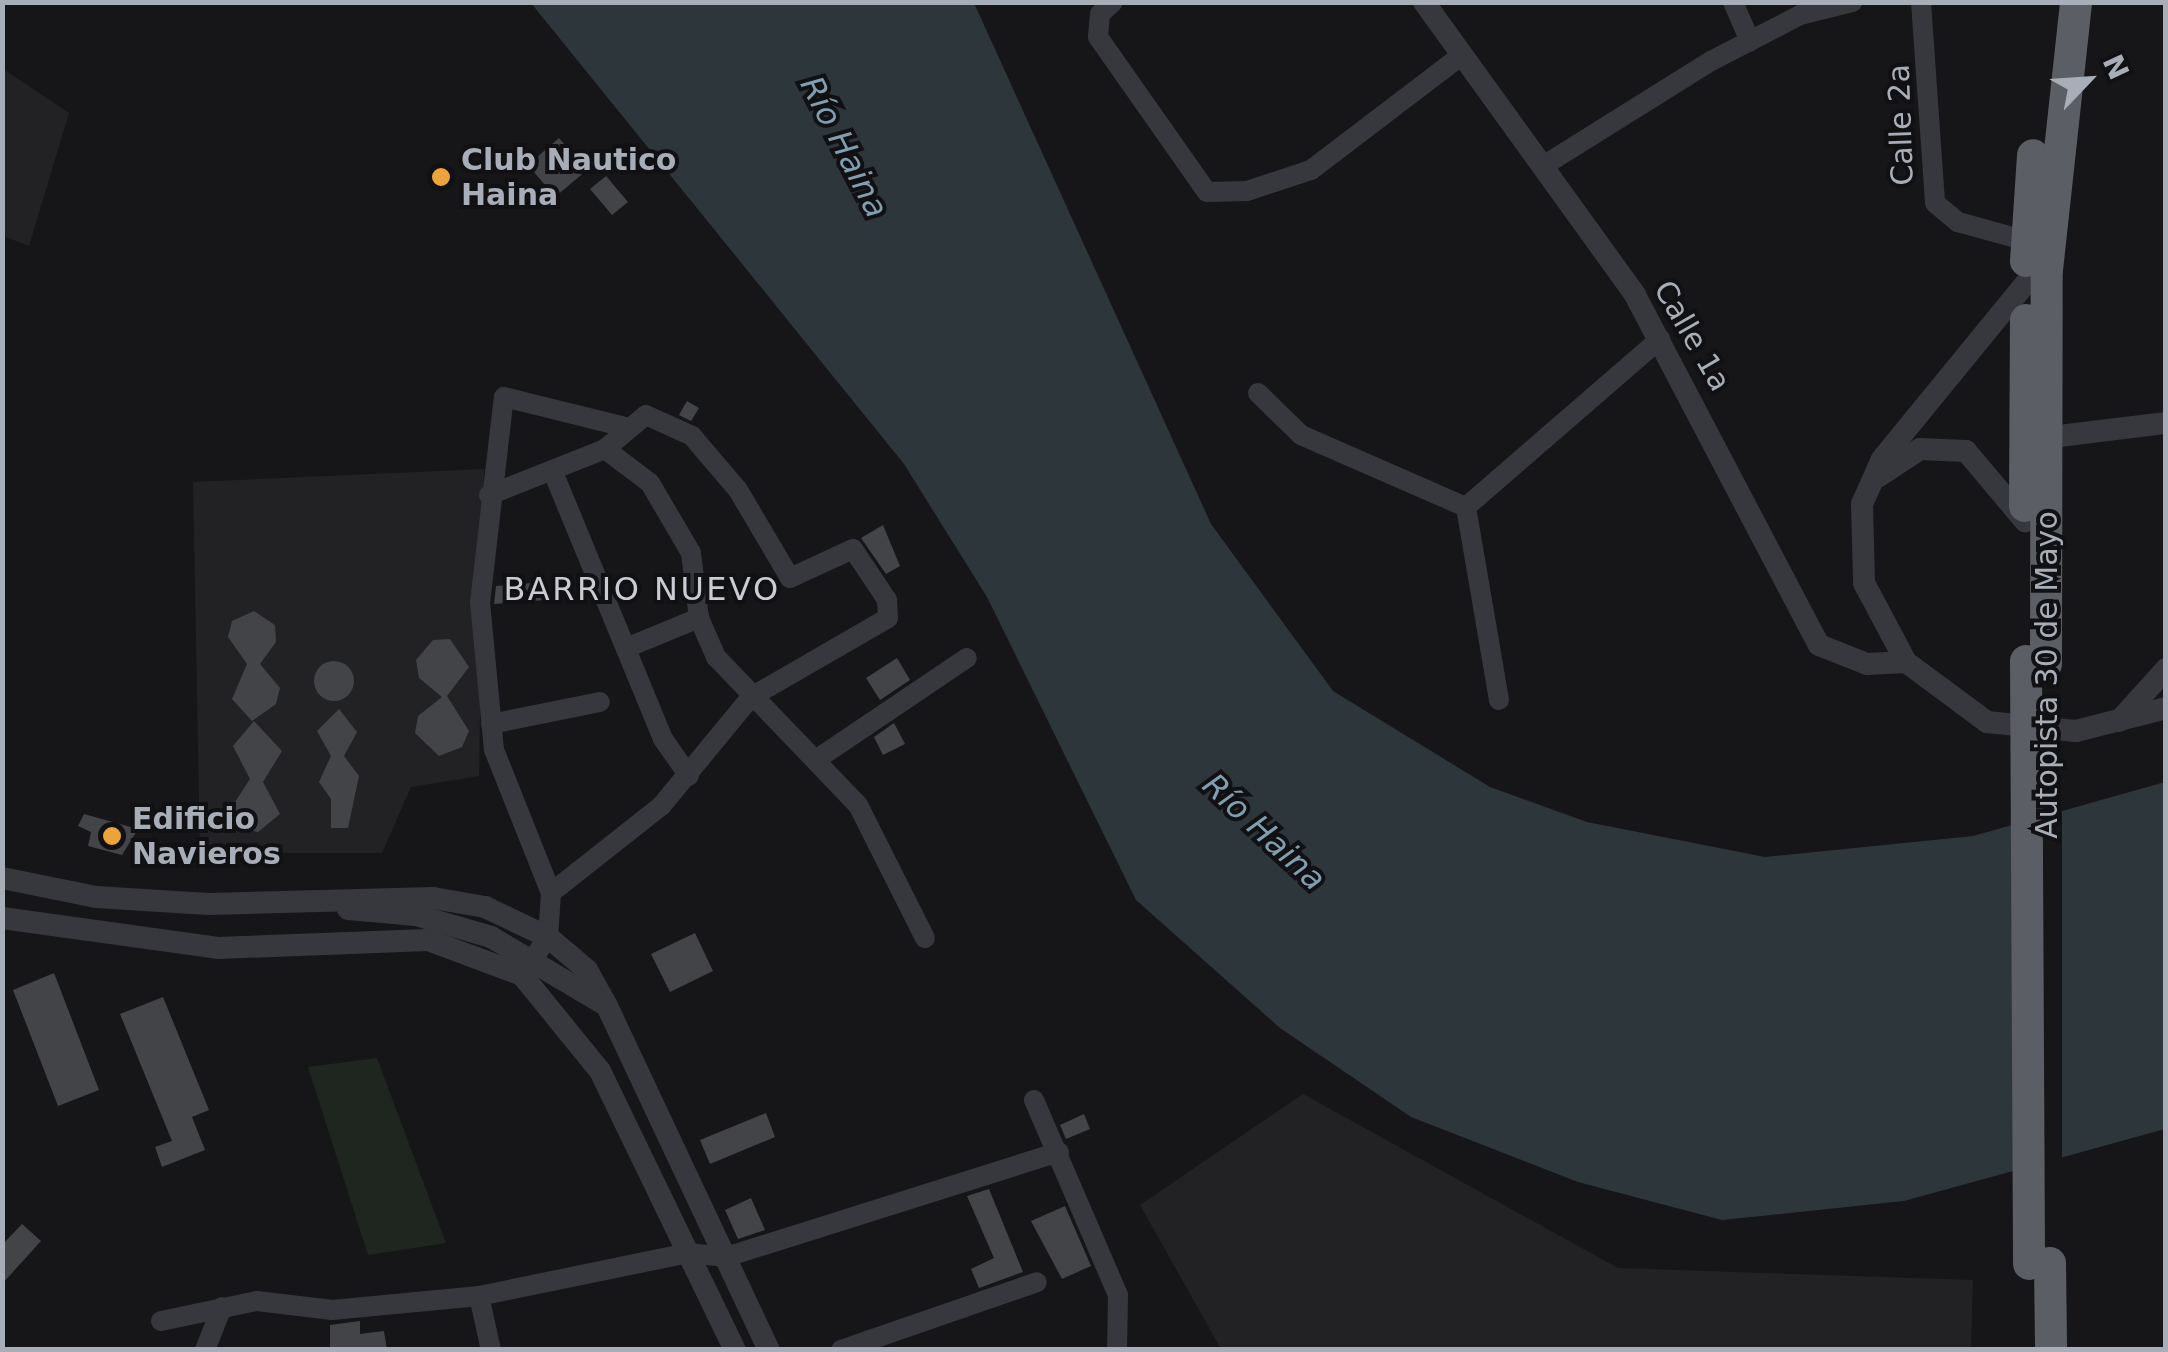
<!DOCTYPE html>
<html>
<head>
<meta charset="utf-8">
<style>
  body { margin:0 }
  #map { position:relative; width:2168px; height:1352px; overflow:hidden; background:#161618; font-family:"DejaVu Sans",sans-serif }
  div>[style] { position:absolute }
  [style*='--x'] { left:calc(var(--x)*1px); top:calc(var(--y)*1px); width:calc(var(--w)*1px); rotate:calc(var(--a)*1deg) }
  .built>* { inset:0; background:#222225 }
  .green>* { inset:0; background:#1e261f }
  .water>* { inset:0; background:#2c363b }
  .pier>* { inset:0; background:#161618 }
  .building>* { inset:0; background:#424448 }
  .round { border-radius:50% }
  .minor>* { height:20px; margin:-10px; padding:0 10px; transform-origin:10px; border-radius:10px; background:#37383d }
  .tertiary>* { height:22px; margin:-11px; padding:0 11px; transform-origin:11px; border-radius:11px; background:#37383d }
  .trunk>* { height:32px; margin:-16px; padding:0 16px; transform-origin:16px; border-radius:16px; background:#5b5e64 }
  .trunk-bridge>* { height:32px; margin:-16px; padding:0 16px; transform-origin:16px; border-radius:16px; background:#5b5e64 }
  .dots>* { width:28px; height:28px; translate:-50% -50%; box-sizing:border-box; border:5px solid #111113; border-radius:50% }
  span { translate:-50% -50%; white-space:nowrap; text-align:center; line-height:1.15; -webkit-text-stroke:8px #111113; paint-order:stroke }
  .street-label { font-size:30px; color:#a8aeb7 }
  .poi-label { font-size:30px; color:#a8aeb7; font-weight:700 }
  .left { translate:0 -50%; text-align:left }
  .water-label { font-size:32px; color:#819eb1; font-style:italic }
  .neighbourhood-label { font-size:32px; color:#c9cdd3; letter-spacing:2.5px }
  .frame { position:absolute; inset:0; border:5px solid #a8aeb7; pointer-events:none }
  .north { position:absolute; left:2038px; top:30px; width:100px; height:100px; -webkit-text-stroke:8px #111113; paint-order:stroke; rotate:65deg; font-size:28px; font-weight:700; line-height:40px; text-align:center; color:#a8aeb7 }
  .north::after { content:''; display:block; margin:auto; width:35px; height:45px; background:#a8aeb7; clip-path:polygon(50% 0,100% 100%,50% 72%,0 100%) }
</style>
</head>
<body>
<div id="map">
  <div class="built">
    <i style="clip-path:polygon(3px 69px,69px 113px,29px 246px,3px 236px)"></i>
    <i style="clip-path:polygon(484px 469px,479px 776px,411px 787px,382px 853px,200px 853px,193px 482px)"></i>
    <i style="clip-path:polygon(1303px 1094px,1618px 1268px,1973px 1280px,1971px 1349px,1221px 1349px,1140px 1205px)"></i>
  </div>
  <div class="green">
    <i style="clip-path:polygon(377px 1058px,446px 1243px,368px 1255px,308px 1067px)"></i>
  </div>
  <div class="water">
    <i style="clip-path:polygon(531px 3px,974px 3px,1211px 524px,1333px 691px,1490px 787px,1587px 822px,1765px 857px,1973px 836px,2165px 782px,2165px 1129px,1904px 1201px,1722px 1220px,1578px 1182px,1411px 1117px,1280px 1028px,1136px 900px,987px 597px,904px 464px)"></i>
  </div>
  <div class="pier">
    <i style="clip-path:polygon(2062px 806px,2062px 1163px,2016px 1175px,2017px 818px)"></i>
  </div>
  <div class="building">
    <i style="clip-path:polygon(559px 138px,587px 170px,555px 197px,528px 165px)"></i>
    <i style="clip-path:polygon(606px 176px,628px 202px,612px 215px,590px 189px)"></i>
    <i style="clip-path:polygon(687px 401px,699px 408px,691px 421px,679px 415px)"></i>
    <i style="clip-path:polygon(883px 525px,900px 566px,886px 574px,861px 538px)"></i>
    <i style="clip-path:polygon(543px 582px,544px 600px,494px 604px,496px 586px)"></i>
    <i style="clip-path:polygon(254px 611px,275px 625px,276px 642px,260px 664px,280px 688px,276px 704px,252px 721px,232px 699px,247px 664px,228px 637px,232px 621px)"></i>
    <i style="clip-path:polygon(450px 639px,469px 667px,447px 696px,469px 731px,462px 747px,439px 756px,415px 733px,418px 716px,442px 697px,419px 678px,416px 660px,433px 640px)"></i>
    <i style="clip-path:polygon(897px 658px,910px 680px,880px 700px,866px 678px)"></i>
    <i class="round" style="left:314px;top:661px;width:40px;height:40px"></i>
    <i style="clip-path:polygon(339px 709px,357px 732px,344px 756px,359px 776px,348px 828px,331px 828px,331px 799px,319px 782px,331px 756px,317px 731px)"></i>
    <i style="clip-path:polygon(254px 721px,282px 751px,263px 782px,280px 814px,258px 832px,243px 828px,231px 808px,250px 779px,233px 746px)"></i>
    <i style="clip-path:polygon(894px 723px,905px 744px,883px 755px,874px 737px)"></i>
    <i style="clip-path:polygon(84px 814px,138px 829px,122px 855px,88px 846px,91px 832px,78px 826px)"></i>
    <i style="clip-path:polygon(695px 933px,713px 971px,670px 992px,651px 954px)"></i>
    <i style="clip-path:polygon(54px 973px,99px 1090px,58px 1106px,13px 990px)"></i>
    <i style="clip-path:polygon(163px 997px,209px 1110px,192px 1117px,205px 1150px,162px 1167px,155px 1147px,172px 1141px,120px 1014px)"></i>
    <i style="clip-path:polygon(766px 1113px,775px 1137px,710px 1164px,700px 1140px)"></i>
    <i style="clip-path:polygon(1084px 1114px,1090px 1129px,1066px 1139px,1060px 1125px)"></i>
    <i style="clip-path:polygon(989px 1189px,1023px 1272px,979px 1288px,971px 1269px,994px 1258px,967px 1196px)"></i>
    <i style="clip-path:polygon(751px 1198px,765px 1230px,738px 1239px,725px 1210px)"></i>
    <i style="clip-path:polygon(1065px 1206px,1091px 1266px,1062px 1279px,1031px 1221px)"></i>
    <i style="clip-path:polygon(22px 1224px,41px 1241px,2px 1284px,2px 1245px)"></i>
    <i style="clip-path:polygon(360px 1321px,360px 1334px,384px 1331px,387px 1350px,330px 1350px,330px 1325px)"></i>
  </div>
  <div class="minor">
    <i style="--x:1113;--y:2;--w:18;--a:137"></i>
    <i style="--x:1100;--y:14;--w:23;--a:95"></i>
    <i style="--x:1098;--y:37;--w:189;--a:54.9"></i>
    <i style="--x:1207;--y:192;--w:40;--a:-1.4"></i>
    <i style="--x:1247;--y:191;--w:67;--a:-18.2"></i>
    <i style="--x:1311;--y:170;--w:191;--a:-37.3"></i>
    <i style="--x:1733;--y:2;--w:43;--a:66.4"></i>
    <i style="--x:1921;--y:2;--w:201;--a:86"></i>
    <i style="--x:1935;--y:203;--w:30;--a:40"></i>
    <i style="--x:1958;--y:222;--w:72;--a:15.4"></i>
    <i style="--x:1543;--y:166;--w:198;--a:-32"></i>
    <i style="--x:1711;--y:61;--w:100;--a:-27.3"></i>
    <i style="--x:1800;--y:15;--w:54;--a:-14"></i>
    <i style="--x:1258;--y:393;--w:60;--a:44.3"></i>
    <i style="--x:1301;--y:435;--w:180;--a:23.6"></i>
    <i style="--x:605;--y:449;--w:56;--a:37.1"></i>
    <i style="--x:650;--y:483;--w:81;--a:59.6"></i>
    <i style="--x:691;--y:553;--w:65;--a:83"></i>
    <i style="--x:699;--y:618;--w:43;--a:66.4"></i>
    <i style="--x:716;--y:657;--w:205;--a:46.2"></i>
    <i style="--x:858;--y:805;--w:149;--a:63.3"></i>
    <i style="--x:553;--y:472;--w:289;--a:67.6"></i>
    <i style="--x:663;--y:739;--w:45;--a:54.9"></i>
    <i style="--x:489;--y:495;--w:125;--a:-21.6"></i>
    <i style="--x:605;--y:449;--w:53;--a:-39.7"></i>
    <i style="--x:646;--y:415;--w:51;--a:24.5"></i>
    <i style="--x:692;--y:436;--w:71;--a:49.6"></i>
    <i style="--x:738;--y:490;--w:102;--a:59.4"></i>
    <i style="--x:790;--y:578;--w:69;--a:-24.7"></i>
    <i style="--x:853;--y:549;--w:61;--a:56.3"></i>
    <i style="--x:887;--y:600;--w:18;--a:87"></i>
    <i style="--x:888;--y:618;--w:158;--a:150"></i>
    <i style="--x:751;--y:697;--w:141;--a:129.5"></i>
    <i style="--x:661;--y:806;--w:140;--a:141.7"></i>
    <i style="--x:631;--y:646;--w:74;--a:-22.4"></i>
    <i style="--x:1499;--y:700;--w:196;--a:-99.7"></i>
    <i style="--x:1466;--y:507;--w:257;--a:-40.9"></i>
    <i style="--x:491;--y:724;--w:111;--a:-11.4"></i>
    <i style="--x:820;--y:757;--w:177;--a:-34"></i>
    <i style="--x:523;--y:974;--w:45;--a:-56"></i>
    <i style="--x:548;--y:937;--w:44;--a:-86.1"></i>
    <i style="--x:551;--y:893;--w:154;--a:-111.7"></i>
    <i style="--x:494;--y:750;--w:148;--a:-95.4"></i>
    <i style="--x:480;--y:603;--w:207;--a:-83.4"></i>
    <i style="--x:504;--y:397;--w:125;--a:13.9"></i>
    <i style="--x:1034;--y:1100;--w:212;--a:66.7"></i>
    <i style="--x:1118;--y:1295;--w:55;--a:91"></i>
    <i style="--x:479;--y:1296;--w:55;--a:77.5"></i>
    <i style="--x:161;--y:1321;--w:98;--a:-11.8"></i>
    <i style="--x:257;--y:1301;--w:76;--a:6.8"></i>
    <i style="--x:332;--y:1310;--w:148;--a:-5.4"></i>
    <i style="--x:479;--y:1296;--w:213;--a:-11.6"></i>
    <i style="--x:688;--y:1253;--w:38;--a:6"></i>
    <i style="--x:726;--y:1257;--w:349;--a:-17.5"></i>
    <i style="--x:205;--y:1350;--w:46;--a:-68.4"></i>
    <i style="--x:841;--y:1350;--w:207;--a:-19.1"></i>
  </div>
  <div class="tertiary">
    <i style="--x:1424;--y:2;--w:361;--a:54.2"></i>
    <i style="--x:1635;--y:295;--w:395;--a:62.3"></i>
    <i style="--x:1819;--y:645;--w:52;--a:21.6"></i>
    <i style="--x:1867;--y:664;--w:39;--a:-3"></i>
    <i style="--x:2026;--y:283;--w:227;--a:129.3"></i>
    <i style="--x:1882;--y:459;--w:49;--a:114"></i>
    <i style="--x:1862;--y:504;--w:79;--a:88.5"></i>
    <i style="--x:1864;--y:583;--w:89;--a:62"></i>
    <i style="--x:1906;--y:662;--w:101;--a:36.5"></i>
    <i style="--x:1987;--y:722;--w:89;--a:5.8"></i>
    <i style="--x:2076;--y:731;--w:93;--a:-14.3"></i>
    <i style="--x:2035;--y:439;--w:132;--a:-7"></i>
    <i style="--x:1879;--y:476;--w:49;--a:-33.4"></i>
    <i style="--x:1920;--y:449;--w:46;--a:2.5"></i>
    <i style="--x:1966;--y:451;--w:92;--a:49.9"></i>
    <i style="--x:2119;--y:721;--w:70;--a:-47.9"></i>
    <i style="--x:2;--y:878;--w:96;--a:11.4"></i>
    <i style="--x:96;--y:897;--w:112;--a:3.6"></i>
    <i style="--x:208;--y:904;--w:225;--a:-1.5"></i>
    <i style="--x:433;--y:898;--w:53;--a:9.8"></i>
    <i style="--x:485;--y:907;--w:70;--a:25.5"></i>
    <i style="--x:548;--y:937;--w:51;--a:40.2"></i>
    <i style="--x:587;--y:970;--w:41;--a:60.9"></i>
    <i style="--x:607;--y:1006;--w:380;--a:64.8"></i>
    <i style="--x:348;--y:909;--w:68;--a:5"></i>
    <i style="--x:416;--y:915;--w:78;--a:16.3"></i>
    <i style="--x:491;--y:937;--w:131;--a:30.7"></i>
    <i style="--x:2;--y:918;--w:218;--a:7.9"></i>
    <i style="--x:218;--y:948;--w:210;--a:-2.2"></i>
    <i style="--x:428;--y:940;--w:100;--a:20.4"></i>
    <i style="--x:522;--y:975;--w:124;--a:50.9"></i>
    <i style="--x:600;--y:1071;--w:310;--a:64.2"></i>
  </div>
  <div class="trunk">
    <i style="--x:2026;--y:261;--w:106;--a:-86.2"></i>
    <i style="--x:2025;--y:506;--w:186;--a:-89.7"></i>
    <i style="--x:2046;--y:664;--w:394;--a:-89.9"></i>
    <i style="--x:2047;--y:270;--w:270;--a:-83.8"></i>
    <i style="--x:2050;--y:1263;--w:87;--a:89.3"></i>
  </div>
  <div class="trunk-bridge">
    <i style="--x:2026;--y:661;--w:603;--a:89.71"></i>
  </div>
  <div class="dots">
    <i style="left:441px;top:177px;background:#eba43a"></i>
    <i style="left:112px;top:836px;background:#eba43a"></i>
  </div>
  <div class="street-label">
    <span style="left:1901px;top:125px;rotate:-92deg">Calle 2a</span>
    <span style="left:1692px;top:336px;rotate:60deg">Calle 1a</span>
    <span style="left:2047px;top:675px;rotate:-90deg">Autopista 30 de Mayo</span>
  </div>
  <div class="poi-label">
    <span class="left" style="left:461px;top:177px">Club Nautico<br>Haina</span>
    <span class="left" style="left:132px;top:836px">Edificio<br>Navieros</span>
  </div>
  <div class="water-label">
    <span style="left:844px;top:147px;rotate:63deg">Río Haina</span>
    <span style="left:1264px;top:832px;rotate:43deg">Río Haina</span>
  </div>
  <div class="neighbourhood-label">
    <span style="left:642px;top:589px">BARRIO NUEVO</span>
  </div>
  <div class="frame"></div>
  <div class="north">N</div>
</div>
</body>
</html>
